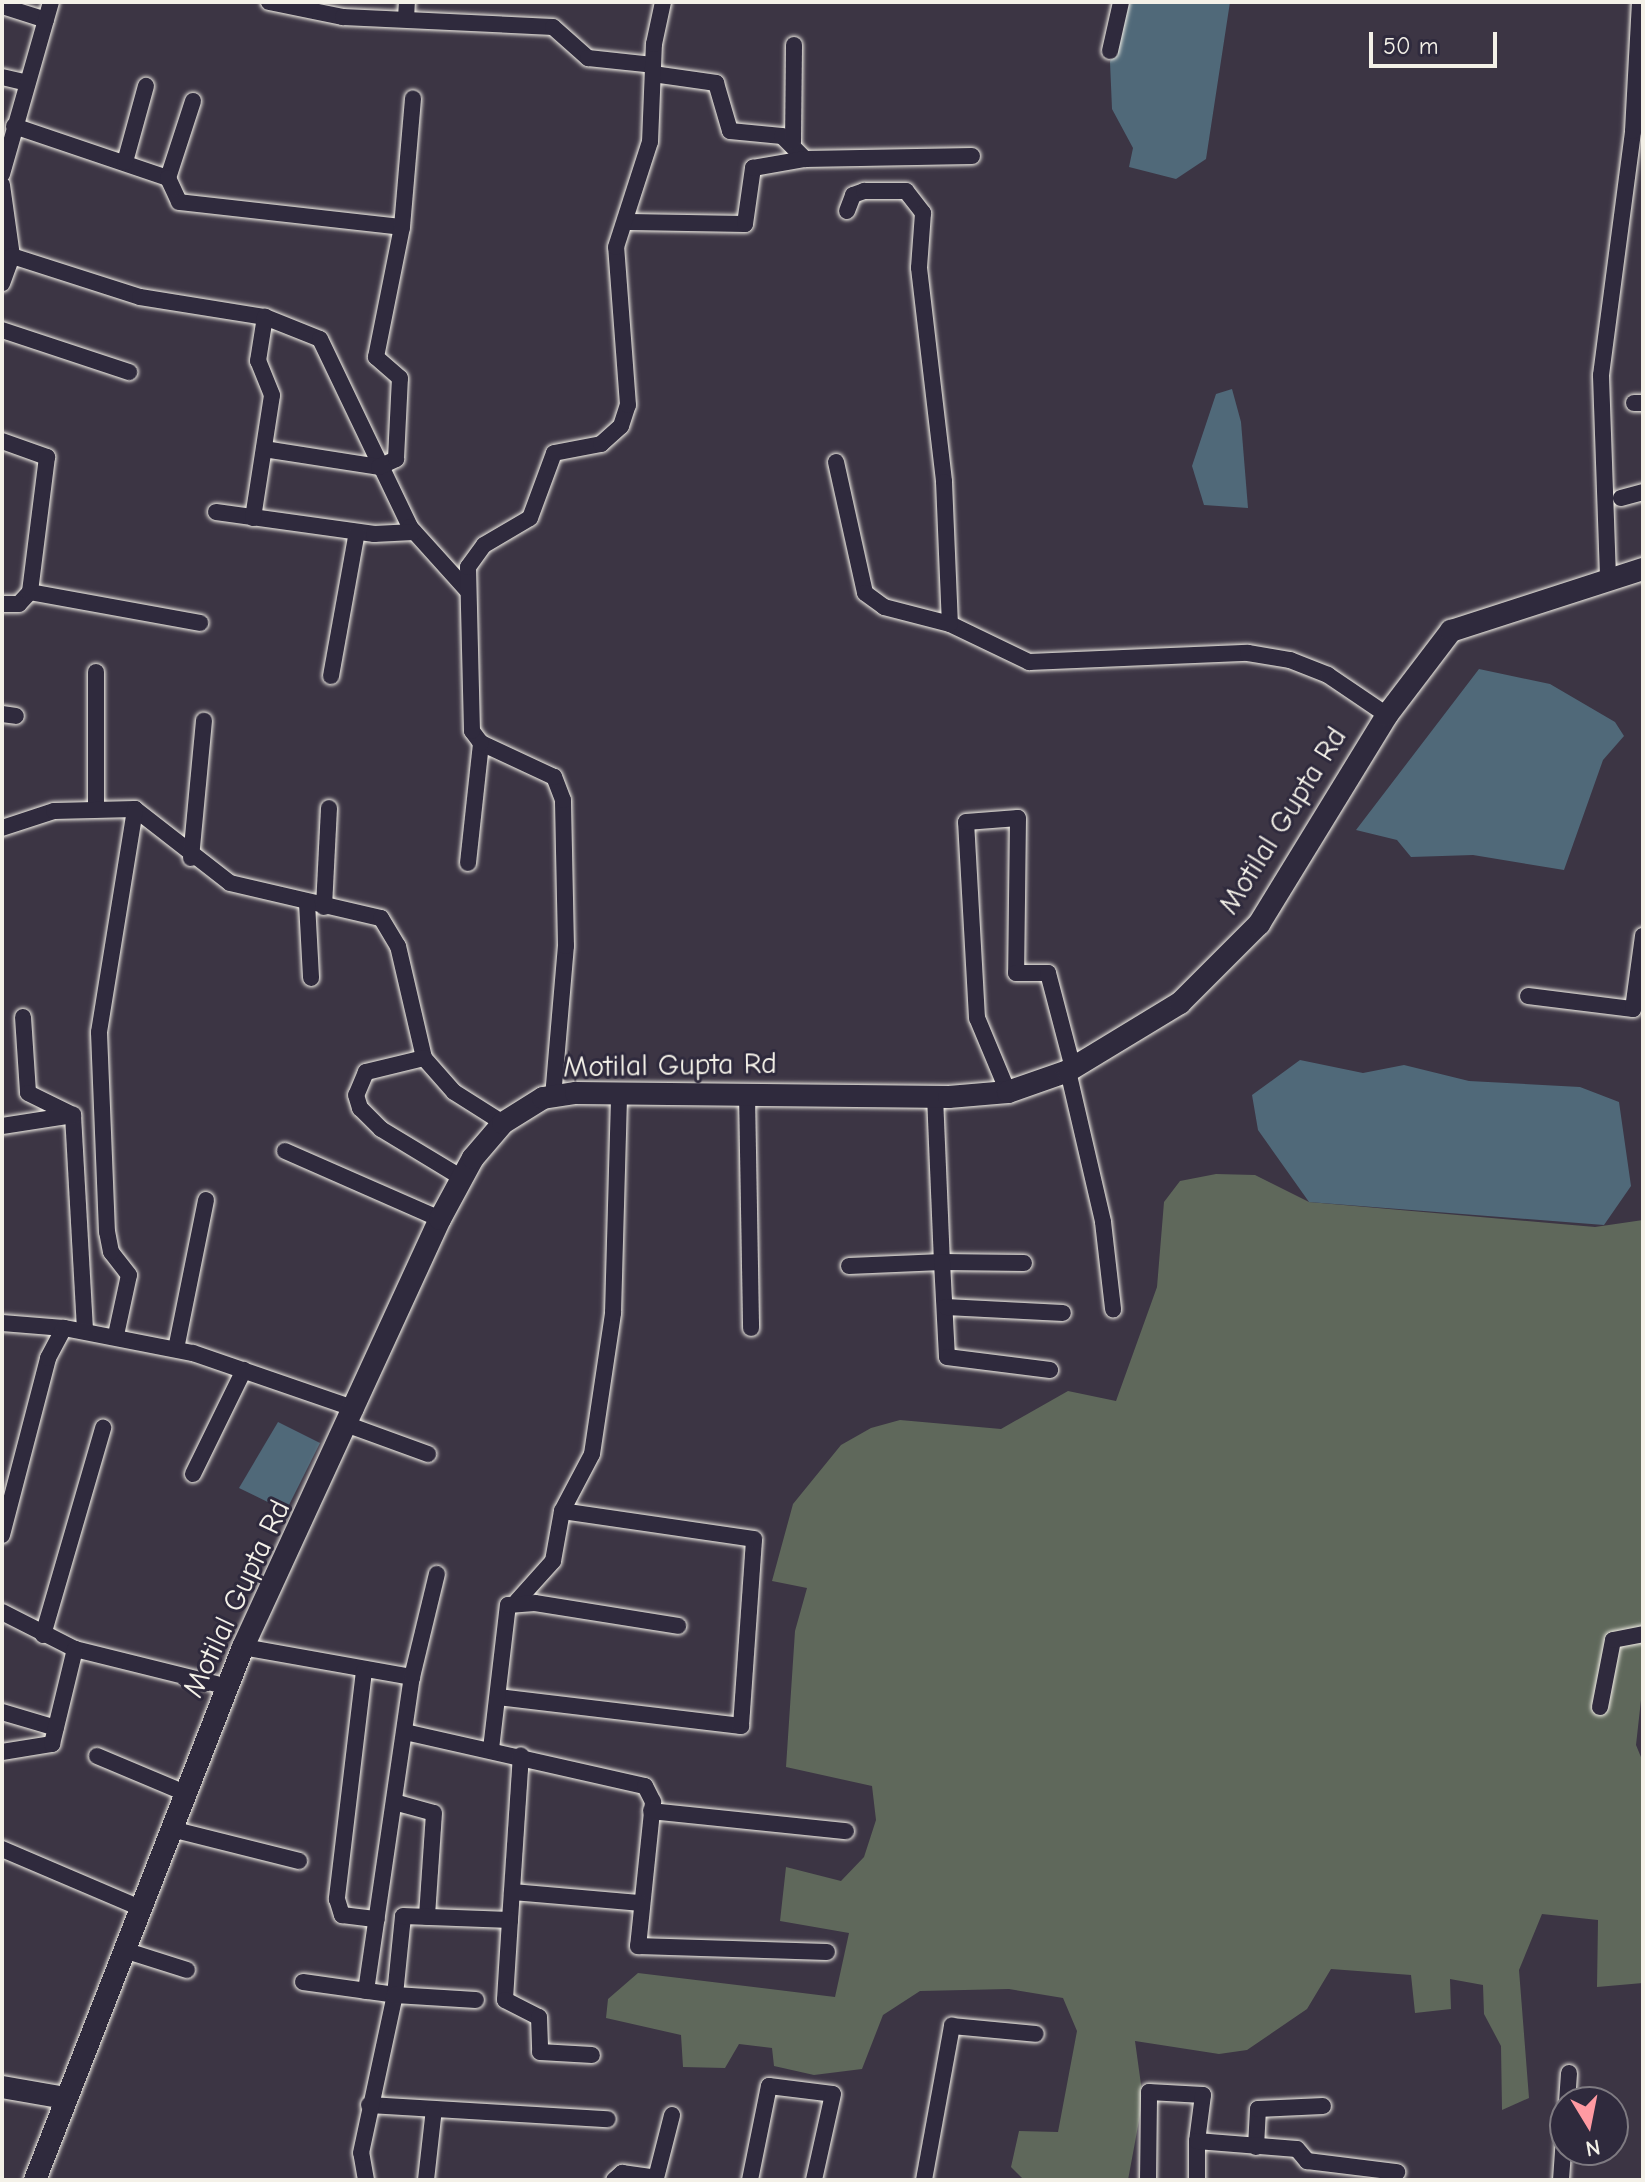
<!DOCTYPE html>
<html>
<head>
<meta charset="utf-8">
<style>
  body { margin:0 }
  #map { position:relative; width:1645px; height:2182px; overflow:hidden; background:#3c3544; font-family:"Comic Neue",sans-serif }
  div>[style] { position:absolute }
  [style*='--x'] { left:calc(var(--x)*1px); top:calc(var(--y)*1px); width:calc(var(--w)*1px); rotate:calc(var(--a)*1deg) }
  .green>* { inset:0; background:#5f685b }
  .water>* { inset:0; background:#506979 }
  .roads { filter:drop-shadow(0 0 2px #f4f1e8) drop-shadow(0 0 2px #f4f1e8) }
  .street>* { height:16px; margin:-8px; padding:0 8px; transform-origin:8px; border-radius:8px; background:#2f2a3d }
  .secondary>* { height:22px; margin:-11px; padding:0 11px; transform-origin:11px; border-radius:11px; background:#2f2a3d }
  span { translate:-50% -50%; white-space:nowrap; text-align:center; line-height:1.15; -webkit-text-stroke:6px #2f2a3d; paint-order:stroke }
  .street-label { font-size:30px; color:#f4f1e8 }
  .frame { position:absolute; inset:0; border:4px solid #f4f1e8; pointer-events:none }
  .north { position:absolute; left:1549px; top:2086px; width:80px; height:80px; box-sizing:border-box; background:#2f2a3d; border:2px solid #7e7a81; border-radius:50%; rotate:170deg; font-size:22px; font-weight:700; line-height:32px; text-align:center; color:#f4f1e8 }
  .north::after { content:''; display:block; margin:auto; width:28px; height:36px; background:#ff9aa2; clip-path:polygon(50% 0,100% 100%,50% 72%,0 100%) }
  .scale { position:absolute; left:1369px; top:32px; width:128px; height:36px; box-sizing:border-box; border:4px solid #f4f1e8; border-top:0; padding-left:10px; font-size:24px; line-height:28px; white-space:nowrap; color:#f4f1e8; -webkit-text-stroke:6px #2f2a3d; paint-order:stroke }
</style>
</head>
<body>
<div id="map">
  <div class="green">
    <i style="clip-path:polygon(1216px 1174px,1255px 1175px,1309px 1202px,1595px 1227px,1643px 1220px,1643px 1682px,1636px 1745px,1643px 1762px,1643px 1983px,1597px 1987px,1598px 1920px,1542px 1914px,1519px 1970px,1529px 2098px,1502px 2110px,1501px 2046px,1484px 2014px,1483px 1985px,1450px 1979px,1451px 2009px,1415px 2013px,1411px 1975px,1331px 1969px,1307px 2009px,1247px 2050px,1219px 2054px,1135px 2041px,1143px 2099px,1128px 2180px,1024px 2180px,1011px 2167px,1019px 2131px,1058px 2132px,1077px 2031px,1063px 1998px,1009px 1989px,920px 1991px,883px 2015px,862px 2069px,814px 2075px,774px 2066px,772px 2048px,739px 2044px,725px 2068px,683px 2067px,681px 2035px,606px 2018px,608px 1999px,638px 1973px,835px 1997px,849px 1933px,780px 1921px,786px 1867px,841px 1881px,864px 1857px,876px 1820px,872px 1786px,786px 1767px,795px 1631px,807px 1588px,772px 1581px,793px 1504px,841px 1445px,871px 1428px,900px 1420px,1001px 1429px,1068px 1391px,1116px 1401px,1157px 1287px,1164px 1202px,1180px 1181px)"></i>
  </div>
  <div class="water">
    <i style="clip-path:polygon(1124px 2px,1230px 2px,1206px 159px,1176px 179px,1129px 167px,1133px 148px,1112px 109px,1110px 62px)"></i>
    <i style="clip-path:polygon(1232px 389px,1241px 422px,1248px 508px,1204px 505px,1192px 466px,1216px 394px)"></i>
    <i style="clip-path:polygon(1479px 669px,1550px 684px,1615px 722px,1624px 736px,1603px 760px,1564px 870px,1473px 855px,1411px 857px,1397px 840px,1356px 830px)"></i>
    <i style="clip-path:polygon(1300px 1060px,1363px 1073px,1404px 1065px,1469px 1081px,1580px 1087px,1619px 1102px,1631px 1186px,1604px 1225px,1309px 1202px,1258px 1130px,1252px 1095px)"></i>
    <i style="clip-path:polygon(278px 1422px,320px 1443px,286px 1511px,239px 1488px)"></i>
  </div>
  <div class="roads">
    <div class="street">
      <i style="--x:269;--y:2;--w:76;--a:11.5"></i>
      <i style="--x:343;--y:17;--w:210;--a:2.7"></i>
      <i style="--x:553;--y:27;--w:47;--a:41.5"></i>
      <i style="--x:588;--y:58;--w:65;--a:6.1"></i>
      <i style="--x:2;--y:6;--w:46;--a:17.7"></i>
      <i style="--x:406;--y:19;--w:17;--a:-87"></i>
      <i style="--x:1110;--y:51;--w:50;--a:-77.3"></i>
      <i style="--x:653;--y:74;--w:64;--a:8.1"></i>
      <i style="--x:716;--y:83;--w:50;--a:73.7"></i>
      <i style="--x:730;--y:131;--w:52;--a:5.5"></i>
      <i style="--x:782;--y:136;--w:33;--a:45"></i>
      <i style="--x:805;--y:159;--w:167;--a:-1"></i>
      <i style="--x:2;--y:77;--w:26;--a:13"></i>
      <i style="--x:14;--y:126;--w:163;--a:18.7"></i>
      <i style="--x:168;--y:178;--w:81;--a:-72"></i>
      <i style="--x:793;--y:142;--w:97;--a:-89.4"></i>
      <i style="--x:125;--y:162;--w:79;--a:-74.6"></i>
      <i style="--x:2;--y:174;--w:179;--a:-74.1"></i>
      <i style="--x:168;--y:178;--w:26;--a:65"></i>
      <i style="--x:179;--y:202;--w:224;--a:6.4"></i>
      <i style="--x:2;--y:185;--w:72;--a:82"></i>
      <i style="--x:12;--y:256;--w:29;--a:110"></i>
      <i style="--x:847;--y:211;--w:17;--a:-69"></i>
      <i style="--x:853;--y:195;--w:12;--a:-20"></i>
      <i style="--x:864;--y:191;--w:42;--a:0"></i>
      <i style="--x:906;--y:191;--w:28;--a:52"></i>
      <i style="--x:923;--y:213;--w:55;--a:94.2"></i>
      <i style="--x:919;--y:268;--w:215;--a:83.3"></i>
      <i style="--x:944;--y:482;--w:142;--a:87.6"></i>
      <i style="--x:950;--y:624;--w:88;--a:25.7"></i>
      <i style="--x:1029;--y:662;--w:219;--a:-2.4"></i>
      <i style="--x:1248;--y:653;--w:43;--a:9.5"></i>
      <i style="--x:1290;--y:660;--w:41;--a:21.5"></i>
      <i style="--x:1328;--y:675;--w:71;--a:34.1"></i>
      <i style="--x:630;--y:222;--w:115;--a:1"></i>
      <i style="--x:745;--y:224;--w:57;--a:-81.9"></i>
      <i style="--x:753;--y:168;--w:53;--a:-9.8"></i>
      <i style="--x:12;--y:256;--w:134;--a:17.8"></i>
      <i style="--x:140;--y:297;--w:127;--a:9.1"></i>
      <i style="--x:265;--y:317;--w:59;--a:21.8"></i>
      <i style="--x:320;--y:339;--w:208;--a:64.4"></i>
      <i style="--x:410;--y:527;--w:85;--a:47.9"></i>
      <i style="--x:2;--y:330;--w:134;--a:18.3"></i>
      <i style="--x:1634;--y:403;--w:9;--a:0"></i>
      <i style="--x:2;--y:441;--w:48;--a:19.6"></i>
      <i style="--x:47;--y:457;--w:136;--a:97.2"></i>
      <i style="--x:30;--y:592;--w:16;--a:133"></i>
      <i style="--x:19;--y:604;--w:17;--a:180"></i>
      <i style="--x:264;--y:449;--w:116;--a:8.9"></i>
      <i style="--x:379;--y:467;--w:19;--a:-25"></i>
      <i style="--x:396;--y:459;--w:81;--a:-87.2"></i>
      <i style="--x:400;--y:378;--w:32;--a:-139"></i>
      <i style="--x:376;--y:357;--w:133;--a:-78.7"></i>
      <i style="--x:402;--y:227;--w:129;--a:-85.1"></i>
      <i style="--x:836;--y:462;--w:134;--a:77.5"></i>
      <i style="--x:865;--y:593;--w:24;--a:36"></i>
      <i style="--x:884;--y:607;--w:68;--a:14.4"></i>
      <i style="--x:1621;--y:498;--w:23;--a:-15"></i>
      <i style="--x:216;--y:512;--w:160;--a:7.9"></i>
      <i style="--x:374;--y:534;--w:40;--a:-2.9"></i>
      <i style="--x:253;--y:518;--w:124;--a:-81.2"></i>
      <i style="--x:272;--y:395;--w:37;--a:-112"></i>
      <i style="--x:258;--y:361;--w:45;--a:-81"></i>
      <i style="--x:1608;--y:577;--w:202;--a:-92"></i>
      <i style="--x:1601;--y:375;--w:246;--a:-82.5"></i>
      <i style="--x:1633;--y:131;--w:129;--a:-86.9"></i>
      <i style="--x:30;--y:592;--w:173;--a:10.3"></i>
      <i style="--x:331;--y:676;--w:146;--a:-79.8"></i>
      <i style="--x:2;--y:714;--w:14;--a:8"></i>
      <i style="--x:96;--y:805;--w:133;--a:-90"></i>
      <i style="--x:2;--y:828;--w:55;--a:-18.1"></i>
      <i style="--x:54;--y:811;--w:81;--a:-1.4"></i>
      <i style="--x:135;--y:809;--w:120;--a:37.9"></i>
      <i style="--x:230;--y:883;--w:155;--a:13.1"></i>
      <i style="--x:381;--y:918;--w:33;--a:59"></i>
      <i style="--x:398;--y:946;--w:115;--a:76.9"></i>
      <i style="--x:424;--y:1058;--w:45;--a:48.6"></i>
      <i style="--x:454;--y:1092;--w:58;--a:32.3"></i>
      <i style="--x:191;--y:858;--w:138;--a:-84.6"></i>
      <i style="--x:468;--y:863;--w:121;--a:-83.8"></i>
      <i style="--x:307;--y:903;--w:75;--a:86.9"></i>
      <i style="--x:324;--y:907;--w:99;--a:-87.1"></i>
      <i style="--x:1528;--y:996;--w:106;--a:7.1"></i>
      <i style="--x:1633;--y:1009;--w:74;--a:-82.2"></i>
      <i style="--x:23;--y:1017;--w:76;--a:86.2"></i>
      <i style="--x:28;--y:1093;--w:50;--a:26.1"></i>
      <i style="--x:73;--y:1115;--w:215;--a:86.8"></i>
      <i style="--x:424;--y:1058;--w:60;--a:166.4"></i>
      <i style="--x:366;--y:1072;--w:25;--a:113"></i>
      <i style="--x:356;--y:1095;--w:14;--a:73"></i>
      <i style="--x:360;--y:1108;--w:30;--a:45"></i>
      <i style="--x:381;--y:1129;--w:95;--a:31.2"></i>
      <i style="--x:1068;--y:1071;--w:155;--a:76.9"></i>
      <i style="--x:1103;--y:1222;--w:88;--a:83.4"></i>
      <i style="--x:1008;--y:1092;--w:80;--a:-112.7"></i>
      <i style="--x:977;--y:1018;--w:196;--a:-93.2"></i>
      <i style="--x:966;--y:822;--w:52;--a:-4.4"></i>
      <i style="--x:1018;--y:818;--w:155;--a:90.7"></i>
      <i style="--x:1016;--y:973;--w:32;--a:0"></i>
      <i style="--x:1048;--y:973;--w:98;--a:75.3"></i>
      <i style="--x:747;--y:1094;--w:234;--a:89"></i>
      <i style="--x:935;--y:1096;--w:166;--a:87.6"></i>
      <i style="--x:942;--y:1262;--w:82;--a:0.7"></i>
      <i style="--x:553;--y:1097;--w:152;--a:-85.1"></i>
      <i style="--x:566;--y:946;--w:146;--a:-91.2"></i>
      <i style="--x:563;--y:800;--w:25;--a:-111"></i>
      <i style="--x:554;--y:777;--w:81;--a:-155"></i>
      <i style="--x:481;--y:743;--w:15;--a:-127"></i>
      <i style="--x:472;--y:731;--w:164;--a:-91.4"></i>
      <i style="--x:468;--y:567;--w:27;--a:-54"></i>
      <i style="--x:484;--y:545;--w:53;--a:-30.4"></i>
      <i style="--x:530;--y:518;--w:69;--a:-69.7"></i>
      <i style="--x:554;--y:453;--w:48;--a:-10.8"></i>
      <i style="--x:601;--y:444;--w:27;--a:-42"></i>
      <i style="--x:621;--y:426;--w:22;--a:-72"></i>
      <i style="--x:628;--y:405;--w:158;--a:-94.3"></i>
      <i style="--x:616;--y:247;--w:110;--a:-72.1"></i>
      <i style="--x:650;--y:142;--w:98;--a:-87.7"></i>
      <i style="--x:654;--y:44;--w:43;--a:-77.9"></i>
      <i style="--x:2;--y:1126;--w:72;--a:-8.8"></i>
      <i style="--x:285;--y:1151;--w:169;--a:23.7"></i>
      <i style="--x:849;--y:1266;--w:93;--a:-2.5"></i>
      <i style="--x:942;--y:1262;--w:95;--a:87"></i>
      <i style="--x:947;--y:1357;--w:104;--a:7.2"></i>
      <i style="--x:946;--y:1307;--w:117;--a:2.9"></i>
      <i style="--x:2;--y:1323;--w:62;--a:4.6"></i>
      <i style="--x:116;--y:1335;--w:61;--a:-77.8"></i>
      <i style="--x:129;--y:1275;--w:29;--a:-128"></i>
      <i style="--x:111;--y:1252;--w:20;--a:-101"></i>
      <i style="--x:107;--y:1232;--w:200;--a:-92.3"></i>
      <i style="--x:99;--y:1032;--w:226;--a:-80.8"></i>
      <i style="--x:176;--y:1349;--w:152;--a:-78.6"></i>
      <i style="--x:351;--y:1426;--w:82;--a:20"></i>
      <i style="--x:193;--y:1474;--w:116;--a:-63.9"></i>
      <i style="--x:2;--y:1535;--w:183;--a:-75.4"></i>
      <i style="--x:48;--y:1358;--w:34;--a:-62"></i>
      <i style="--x:64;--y:1328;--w:131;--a:11"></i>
      <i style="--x:193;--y:1353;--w:172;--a:19"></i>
      <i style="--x:517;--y:1601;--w:54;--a:-48"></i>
      <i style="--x:553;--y:1561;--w:51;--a:-79.8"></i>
      <i style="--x:562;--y:1511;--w:64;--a:-62.2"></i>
      <i style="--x:592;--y:1454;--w:143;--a:-81.5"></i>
      <i style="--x:613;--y:1313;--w:220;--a:-88.4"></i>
      <i style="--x:2;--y:1612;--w:82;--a:26.9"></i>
      <i style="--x:75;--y:1649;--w:158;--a:13.9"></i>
      <i style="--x:43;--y:1635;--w:216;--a:-73.8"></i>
      <i style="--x:243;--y:1647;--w:172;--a:10.1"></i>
      <i style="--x:364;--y:1671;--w:230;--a:96.8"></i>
      <i style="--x:337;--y:1899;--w:17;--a:73"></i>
      <i style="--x:342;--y:1915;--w:35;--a:7"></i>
      <i style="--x:498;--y:1697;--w:245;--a:6.8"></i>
      <i style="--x:741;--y:1726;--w:187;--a:-86"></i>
      <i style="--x:754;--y:1539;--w:194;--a:-171.7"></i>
      <i style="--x:1600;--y:1707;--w:68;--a:-79"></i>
      <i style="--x:1613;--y:1640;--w:31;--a:-11"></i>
      <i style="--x:2;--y:1712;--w:56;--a:16.5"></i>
      <i style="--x:405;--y:1732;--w:246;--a:12.7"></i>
      <i style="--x:645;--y:1786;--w:18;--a:63"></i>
      <i style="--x:653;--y:1802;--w:145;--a:95.9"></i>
      <i style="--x:638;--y:1946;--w:189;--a:1.8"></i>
      <i style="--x:491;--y:1749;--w:145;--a:-83.3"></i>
      <i style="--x:508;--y:1605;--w:27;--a:-4"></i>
      <i style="--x:535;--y:1603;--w:145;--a:9.1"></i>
      <i style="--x:2;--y:1752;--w:51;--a:-9.1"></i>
      <i style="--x:52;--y:1744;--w:98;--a:-76.4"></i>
      <i style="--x:97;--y:1756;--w:95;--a:22.8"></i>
      <i style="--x:394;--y:1802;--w:41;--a:15.4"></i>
      <i style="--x:434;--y:1813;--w:104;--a:93.9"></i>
      <i style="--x:651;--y:1811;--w:196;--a:5.9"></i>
      <i style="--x:171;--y:1829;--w:132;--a:14"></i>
      <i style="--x:2;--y:1849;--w:150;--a:23.1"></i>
      <i style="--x:512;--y:1892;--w:128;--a:4.9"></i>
      <i style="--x:510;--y:1920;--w:165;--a:-86.2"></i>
      <i style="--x:124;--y:1950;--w:66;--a:17.6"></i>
      <i style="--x:303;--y:1982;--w:93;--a:8"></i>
      <i style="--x:395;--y:1995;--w:79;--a:-84.2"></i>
      <i style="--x:403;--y:1916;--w:107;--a:2.1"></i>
      <i style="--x:510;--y:1920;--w:80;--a:93.6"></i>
      <i style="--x:505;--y:2000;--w:38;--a:27"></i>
      <i style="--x:539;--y:2017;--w:35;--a:88"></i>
      <i style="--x:540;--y:2052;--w:52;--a:3.3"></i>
      <i style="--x:366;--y:1991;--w:317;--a:-81.7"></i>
      <i style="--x:412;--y:1677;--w:106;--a:-76.4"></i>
      <i style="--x:1567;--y:2102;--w:29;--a:-86"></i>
      <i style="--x:369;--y:2105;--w:239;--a:3.4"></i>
      <i style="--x:1256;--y:2147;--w:38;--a:-87"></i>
      <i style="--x:1258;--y:2109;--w:65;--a:-2.6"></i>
      <i style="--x:366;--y:2180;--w:27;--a:-100"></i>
      <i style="--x:361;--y:2153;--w:162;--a:-77.9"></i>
      <i style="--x:395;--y:1995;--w:81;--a:3.5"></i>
      <i style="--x:426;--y:2180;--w:71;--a:-83.6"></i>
      <i style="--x:614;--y:2180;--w:11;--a:-41"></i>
      <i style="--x:622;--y:2173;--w:34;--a:8"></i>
      <i style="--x:656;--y:2178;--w:65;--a:-75.7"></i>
      <i style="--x:750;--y:2180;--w:96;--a:-78.6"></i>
      <i style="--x:769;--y:2086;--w:64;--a:7.1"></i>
      <i style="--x:833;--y:2094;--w:88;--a:102.5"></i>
      <i style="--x:924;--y:2180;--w:157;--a:-79.7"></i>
      <i style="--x:952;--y:2026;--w:84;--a:5.4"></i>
      <i style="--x:1148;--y:2180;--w:88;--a:-89.3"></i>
      <i style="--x:1149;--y:2092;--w:54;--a:3.2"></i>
      <i style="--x:1203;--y:2095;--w:46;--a:97.4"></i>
      <i style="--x:1197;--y:2180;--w:39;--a:-90"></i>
      <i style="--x:1197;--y:2141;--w:100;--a:4.6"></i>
      <i style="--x:1297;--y:2149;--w:16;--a:50"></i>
      <i style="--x:1307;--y:2161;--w:91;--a:7"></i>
      <i style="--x:1561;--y:2180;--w:57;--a:-86"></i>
    </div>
    <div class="secondary">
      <i style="--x:2;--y:2087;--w:64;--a:9.9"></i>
      <i style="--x:35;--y:2180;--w:572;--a:-68.68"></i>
      <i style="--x:243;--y:1647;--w:471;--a:-65.3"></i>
      <i style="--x:440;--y:1219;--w:69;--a:-61.6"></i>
      <i style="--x:473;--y:1158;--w:46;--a:-49.4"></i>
      <i style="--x:503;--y:1123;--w:47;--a:-32"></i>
      <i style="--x:543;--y:1098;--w:33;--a:-9"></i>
      <i style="--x:576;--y:1093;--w:373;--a:0.6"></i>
      <i style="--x:949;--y:1097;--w:59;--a:-4.8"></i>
      <i style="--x:1008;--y:1092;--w:64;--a:-19.3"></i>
      <i style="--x:1068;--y:1071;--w:131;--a:-31.3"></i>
      <i style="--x:1180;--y:1003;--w:112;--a:-45"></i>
      <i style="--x:1259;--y:924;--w:245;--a:-58.5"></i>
      <i style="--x:1387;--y:715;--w:106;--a:-52.7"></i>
      <i style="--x:1451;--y:631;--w:202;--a:-17.9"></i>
    </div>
  </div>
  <div class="street-label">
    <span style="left:1283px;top:821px;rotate:-58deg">Motilal Gupta Rd</span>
    <span style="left:670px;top:1066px;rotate:-1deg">Motilal Gupta Rd</span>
    <span style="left:237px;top:1599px;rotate:-65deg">Motilal Gupta Rd</span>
  </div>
  <div class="frame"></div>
  <div class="north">N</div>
  <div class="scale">50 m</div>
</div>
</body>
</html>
